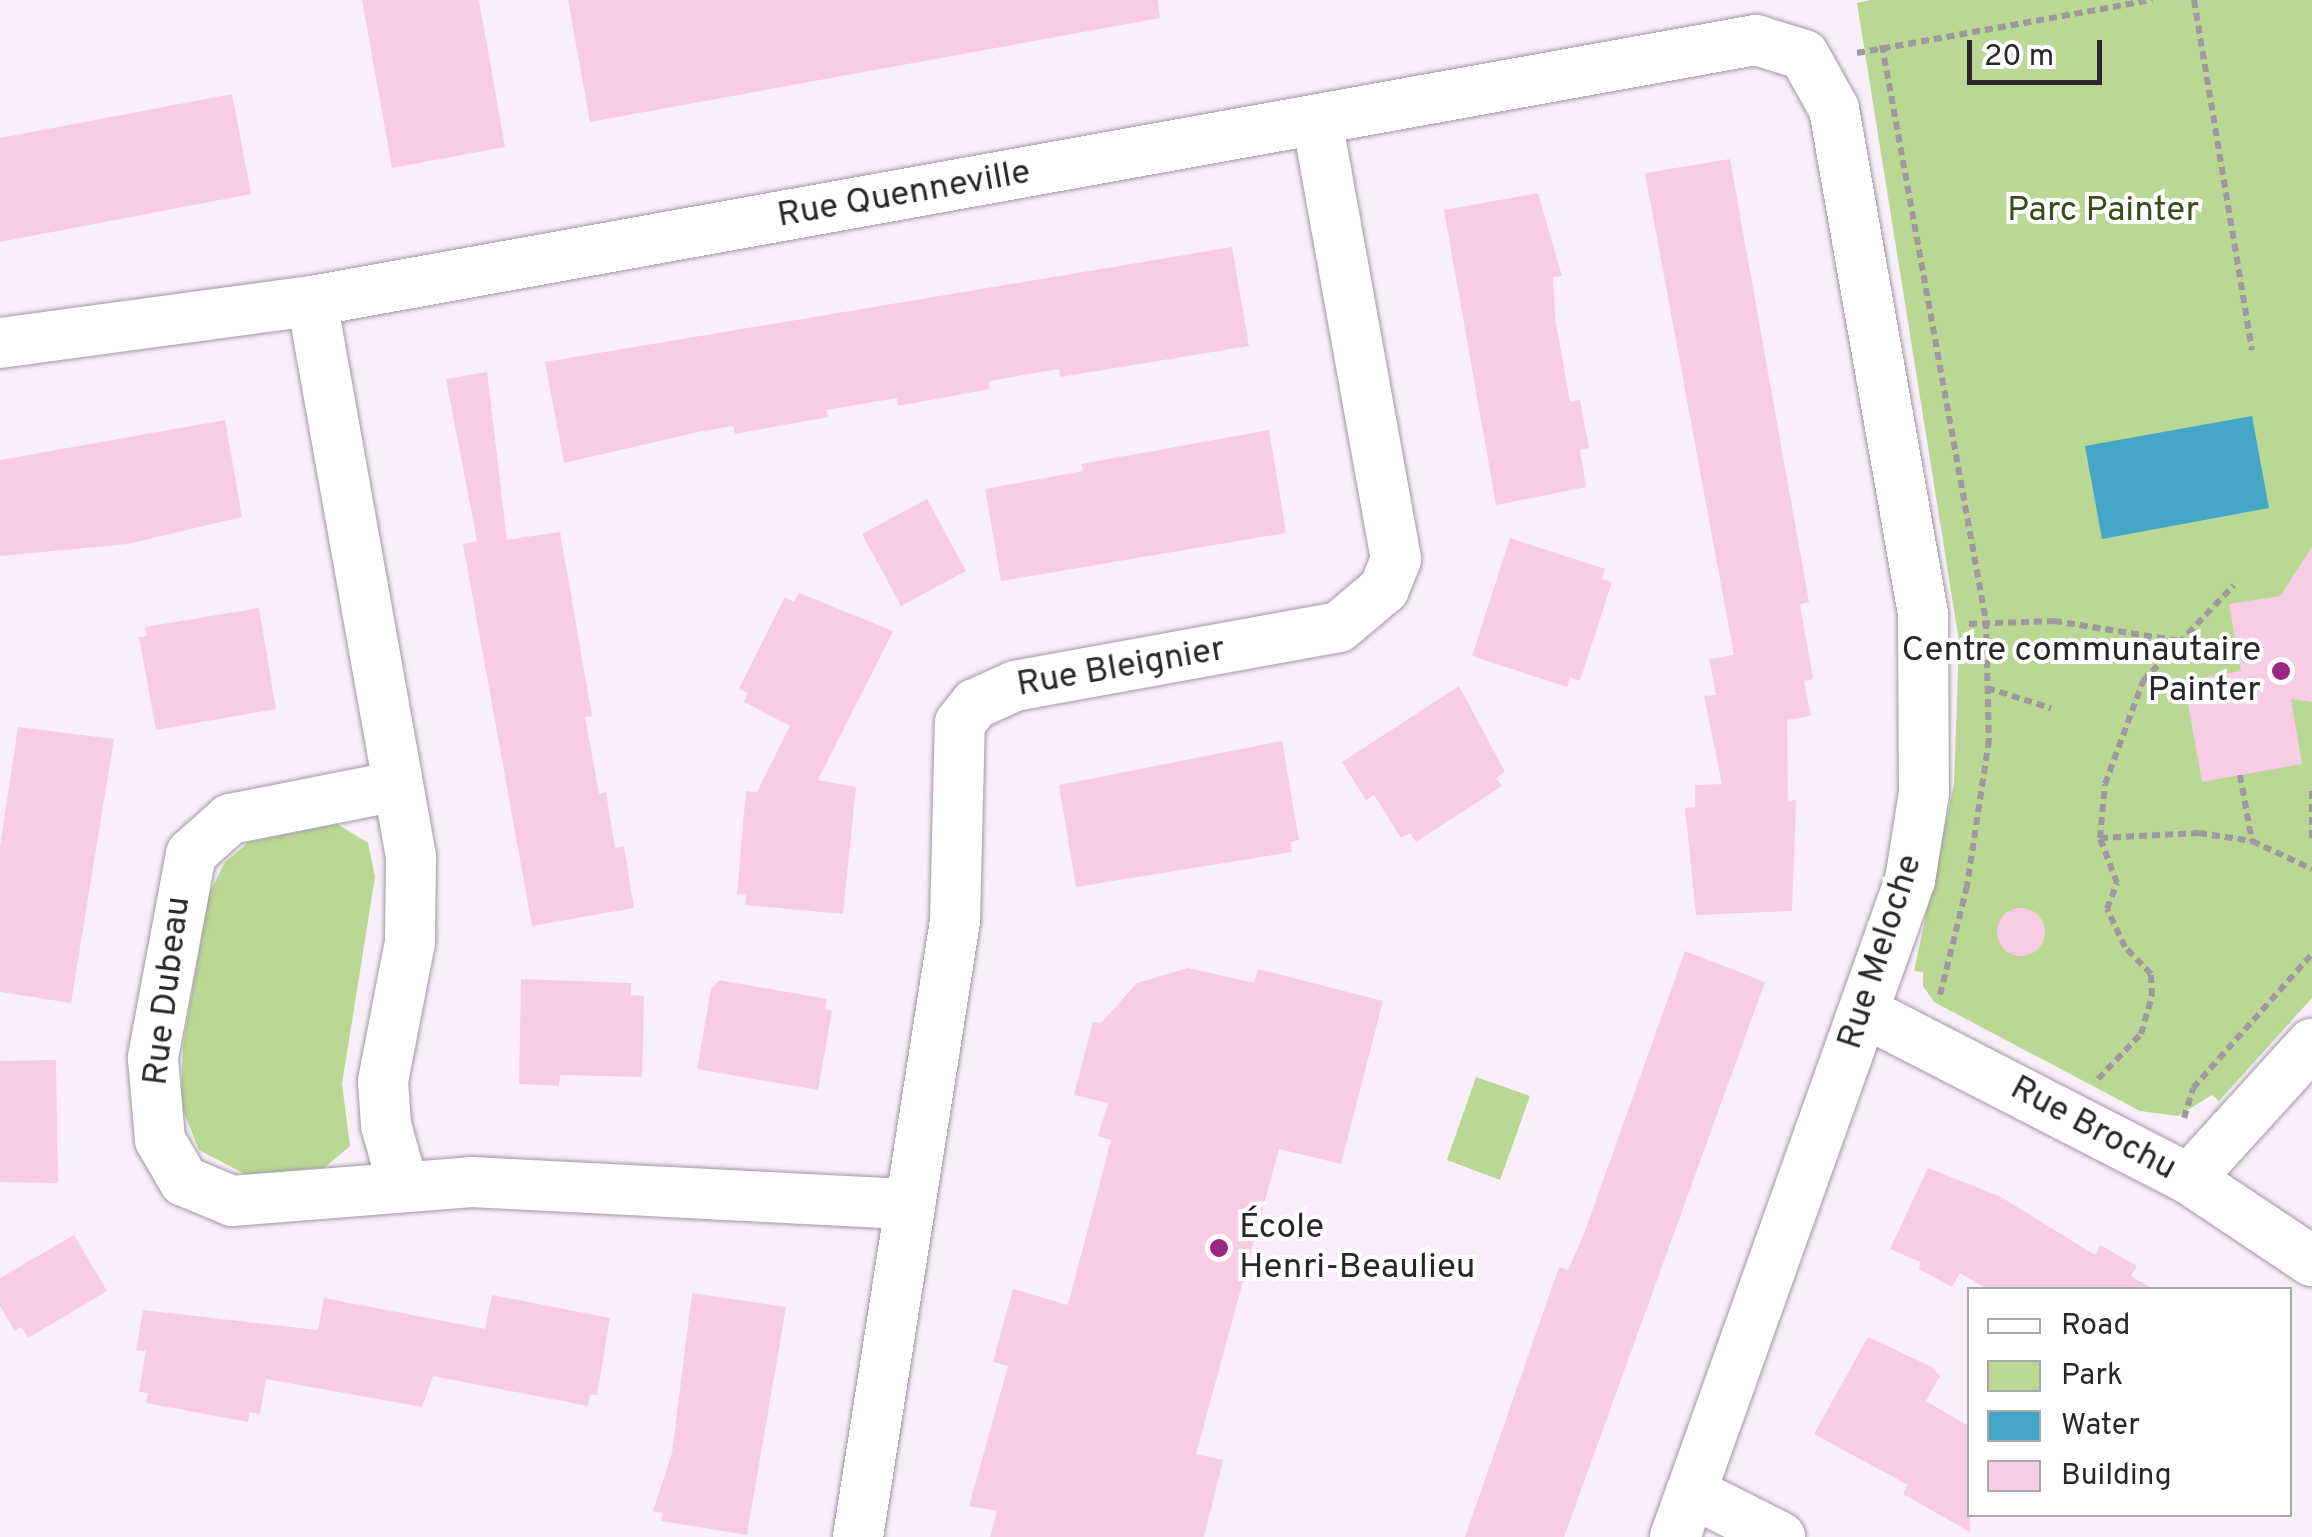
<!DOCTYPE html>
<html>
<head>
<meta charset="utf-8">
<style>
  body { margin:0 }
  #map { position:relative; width:2312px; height:1537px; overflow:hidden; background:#f8effa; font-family:Overpass,sans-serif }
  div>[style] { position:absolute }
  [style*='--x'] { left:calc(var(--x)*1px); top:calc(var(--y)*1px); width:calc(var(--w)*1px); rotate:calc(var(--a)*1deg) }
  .green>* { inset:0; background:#b9d893 }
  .water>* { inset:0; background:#45a7c8 }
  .building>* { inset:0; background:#f9cce6 }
  .round { border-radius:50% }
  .path>* { height:6px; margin-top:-3px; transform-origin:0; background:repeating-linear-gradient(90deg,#9e989f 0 8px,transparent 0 13px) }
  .roads { filter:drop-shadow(0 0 2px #a098a1) drop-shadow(0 0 2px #a098a1) }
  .street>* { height:50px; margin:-25px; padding:0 25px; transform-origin:25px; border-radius:25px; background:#fff }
  .dots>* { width:28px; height:28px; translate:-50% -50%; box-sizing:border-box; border:5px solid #fff; border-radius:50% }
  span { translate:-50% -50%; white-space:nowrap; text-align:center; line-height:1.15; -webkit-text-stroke:8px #fff; paint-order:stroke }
  .street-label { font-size:35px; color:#2a272b }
  .park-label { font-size:35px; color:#384d1b }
  .poi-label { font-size:35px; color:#2a272b }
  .right { translate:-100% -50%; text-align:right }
  .left { translate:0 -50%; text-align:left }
  .legend { position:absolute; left:1967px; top:1287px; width:325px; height:230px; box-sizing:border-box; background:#fff; border:2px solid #aaa9aa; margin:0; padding:12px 18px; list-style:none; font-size:30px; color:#2a272b }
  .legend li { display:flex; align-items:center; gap:20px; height:50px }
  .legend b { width:50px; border:2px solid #aaa9aa }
  .scale { position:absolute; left:1967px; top:40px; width:135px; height:45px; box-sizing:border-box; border:5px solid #2a272b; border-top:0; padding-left:12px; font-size:30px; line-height:35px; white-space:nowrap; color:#2a272b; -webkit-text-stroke:8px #fff; paint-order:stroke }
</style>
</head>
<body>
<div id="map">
  <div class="green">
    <i style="clip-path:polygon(1871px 0,2312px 0,2312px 998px,2219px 1101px,2212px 1095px,2178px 1116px,2140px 1111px,1934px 1002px,1923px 986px,1923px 972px,1914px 971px,1954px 785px,1959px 641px,1857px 3px)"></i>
    <i style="clip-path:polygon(337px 824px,368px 843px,375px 877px,342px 1084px,350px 1146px,324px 1168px,245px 1174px,199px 1150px,181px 1105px,183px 1045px,209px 894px,225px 862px,249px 842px)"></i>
    <i style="clip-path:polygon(1476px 1077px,1530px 1096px,1500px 1180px,1447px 1160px)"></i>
  </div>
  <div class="water">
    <i style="clip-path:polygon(2252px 416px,2269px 508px,2102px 539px,2085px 446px)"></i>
  </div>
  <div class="building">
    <i style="clip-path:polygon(362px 0,479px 0,505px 147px,392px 168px)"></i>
    <i style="clip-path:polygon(568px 0,1158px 0,1160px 18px,590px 122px)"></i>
    <i style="clip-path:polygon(232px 94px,251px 194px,0 242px,0 138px)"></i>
    <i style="clip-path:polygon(1730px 159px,1809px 602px,1800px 604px,1813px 679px,1804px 681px,1811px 716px,1787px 720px,1788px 801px,1796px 800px,1792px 911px,1696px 915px,1685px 808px,1695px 807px,1695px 785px,1722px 784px,1704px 696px,1716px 695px,1709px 659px,1734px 655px,1645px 173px)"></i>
    <i style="clip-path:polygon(1538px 193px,1562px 276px,1553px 277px,1555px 318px,1570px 402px,1580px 400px,1589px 448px,1580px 450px,1586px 487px,1496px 505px,1444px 210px)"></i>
    <i style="clip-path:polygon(1232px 247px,1249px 346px,1060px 377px,1059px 369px,989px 381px,990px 389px,898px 406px,897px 398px,826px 410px,828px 417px,735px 434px,733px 426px,698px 432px,564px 463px,545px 362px)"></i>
    <i style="clip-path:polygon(487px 372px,507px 540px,560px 532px,592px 716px,585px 717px,599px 794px,606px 792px,615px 848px,624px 846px,634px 908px,532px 926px,463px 544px,477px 541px,446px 379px)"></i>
    <i style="clip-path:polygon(225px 420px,242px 517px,128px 544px,0 556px,0 460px)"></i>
    <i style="clip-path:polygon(1269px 430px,1286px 533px,1001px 581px,985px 489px,1083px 471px,1081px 464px)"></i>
    <i style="clip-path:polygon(927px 499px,966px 571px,901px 606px,862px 534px)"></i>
    <i style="clip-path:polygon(1510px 538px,1605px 569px,1602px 579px,1612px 582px,1580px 681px,1570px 677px,1567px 687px,1472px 656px)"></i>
    <i style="clip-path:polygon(2312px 547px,2312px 702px,2291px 699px,2302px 764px,2202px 782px,2184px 681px,2241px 671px,2229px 604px,2280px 596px)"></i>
    <i style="clip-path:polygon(799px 593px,893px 631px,818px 780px,856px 787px,843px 914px,745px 905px,746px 895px,737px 894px,746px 791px,757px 792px,790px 726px,744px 702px,748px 693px,739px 689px,785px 597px,794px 602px)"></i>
    <i style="clip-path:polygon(259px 608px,276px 709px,156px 730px,139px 637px,147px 636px,145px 627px)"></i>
    <i style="clip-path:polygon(1459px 686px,1505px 772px,1496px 778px,1502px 786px,1416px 842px,1410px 833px,1401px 838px,1374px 795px,1366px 800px,1342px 762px)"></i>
    <i style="clip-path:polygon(18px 727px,114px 739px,71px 1003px,0 992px,0 846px)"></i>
    <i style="clip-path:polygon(1282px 741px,1299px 840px,1290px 842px,1292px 852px,1076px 887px,1059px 785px)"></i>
    <i class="round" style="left:1997px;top:908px;width:48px;height:48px"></i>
    <i style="clip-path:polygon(1685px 951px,1765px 982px,1564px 1537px,1465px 1537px,1559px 1267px,1568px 1270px,1584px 1234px)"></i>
    <i style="clip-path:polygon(1188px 968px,1254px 983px,1258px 969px,1383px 1001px,1341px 1164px,1279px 1149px,1196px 1454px,1223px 1460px,1204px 1537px,990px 1537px,997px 1511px,969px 1506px,1008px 1366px,993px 1362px,1013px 1289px,1068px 1305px,1111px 1140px,1098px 1136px,1108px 1103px,1074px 1095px,1093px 1022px,1101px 1023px,1137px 983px)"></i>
    <i style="clip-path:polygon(521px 979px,631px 983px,631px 995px,644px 996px,642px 1077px,560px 1075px,559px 1086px,519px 1084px)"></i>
    <i style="clip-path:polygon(719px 980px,827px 999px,825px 1009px,832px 1011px,818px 1090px,697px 1069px,711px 989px)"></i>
    <i style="clip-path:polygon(56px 1060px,58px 1183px,0 1182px,0 1061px)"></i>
    <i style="clip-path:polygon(1928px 1168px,2001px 1197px,2095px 1255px,2100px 1245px,2137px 1266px,2131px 1276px,2155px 1290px,1988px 1290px,1960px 1273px,1952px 1287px,1919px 1269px,1920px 1262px,1890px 1249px)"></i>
    <i style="clip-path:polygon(74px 1235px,107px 1291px,28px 1338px,21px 1327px,15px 1331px,0 1306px,0 1278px)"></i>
    <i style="clip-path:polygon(692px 1293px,786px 1307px,747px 1535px,661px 1521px,663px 1513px,653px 1511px,672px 1453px)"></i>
    <i style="clip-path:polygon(492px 1295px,610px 1318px,597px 1395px,590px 1395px,588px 1406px,433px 1376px,422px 1407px,266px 1379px,260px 1414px,250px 1412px,248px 1422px,146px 1403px,148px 1393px,139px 1392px,146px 1351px,136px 1350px,143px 1310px,318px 1330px,324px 1298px,485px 1329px)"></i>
    <i style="clip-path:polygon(1868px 1337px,1932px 1367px,1940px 1376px,1926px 1401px,1970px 1427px,1970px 1532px,1903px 1494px,1908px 1485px,1814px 1434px)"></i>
  </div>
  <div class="path">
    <i style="--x:2194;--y:0;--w:355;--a:80.6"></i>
    <i style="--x:1882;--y:45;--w:585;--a:79.77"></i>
    <i style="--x:1986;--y:621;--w:119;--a:88.6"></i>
    <i style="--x:1989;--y:740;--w:148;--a:98.6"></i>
    <i style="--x:1967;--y:886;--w:116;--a:103.9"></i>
    <i style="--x:1857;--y:53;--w:300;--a:-10.2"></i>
    <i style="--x:1969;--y:624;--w:85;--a:-2"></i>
    <i style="--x:2054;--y:621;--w:185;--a:9"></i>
    <i style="--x:1987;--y:688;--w:67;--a:17.4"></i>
    <i style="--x:2240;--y:775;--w:67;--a:79.7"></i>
    <i style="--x:2312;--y:791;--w:47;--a:90"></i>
    <i style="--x:2100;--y:838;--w:99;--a:-2.9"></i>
    <i style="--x:2199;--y:833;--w:54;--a:8.6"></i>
    <i style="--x:2252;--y:841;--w:66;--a:25"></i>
    <i style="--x:2098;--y:1079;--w:62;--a:-46.3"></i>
    <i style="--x:2141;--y:1034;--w:40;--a:-74"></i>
    <i style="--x:2152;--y:996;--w:22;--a:-93"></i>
    <i style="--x:2151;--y:974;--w:37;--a:-134"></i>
    <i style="--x:2125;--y:947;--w:42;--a:-115.3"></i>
    <i style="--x:2107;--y:909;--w:28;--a:-69"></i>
    <i style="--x:2117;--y:883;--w:48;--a:-110.7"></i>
    <i style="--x:2100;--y:838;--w:54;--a:-84.7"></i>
    <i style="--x:2105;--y:784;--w:110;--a:-69.7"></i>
    <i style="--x:2143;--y:681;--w:132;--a:-46.5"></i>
    <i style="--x:2184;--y:1118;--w:31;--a:-73"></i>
    <i style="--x:2193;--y:1088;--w:179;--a:-48.4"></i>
  </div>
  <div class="roads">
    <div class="street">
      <i style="--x:312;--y:301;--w:565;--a:79.9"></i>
      <i style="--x:411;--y:857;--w:85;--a:90.7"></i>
      <i style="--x:410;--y:942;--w:142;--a:101"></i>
      <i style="--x:383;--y:1081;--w:44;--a:86.1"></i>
      <i style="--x:386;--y:1125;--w:63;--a:74.4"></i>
      <i style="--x:0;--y:343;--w:315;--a:-7.7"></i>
      <i style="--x:312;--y:301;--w:1467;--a:-10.25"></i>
      <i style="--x:1756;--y:40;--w:50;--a:17.4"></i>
      <i style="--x:1804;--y:55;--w:62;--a:60.9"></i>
      <i style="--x:1834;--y:109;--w:513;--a:80"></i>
      <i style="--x:1923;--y:614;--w:179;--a:89.7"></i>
      <i style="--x:1924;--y:793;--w:88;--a:99.1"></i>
      <i style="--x:1910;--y:880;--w:698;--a:109.68"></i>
      <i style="--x:397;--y:786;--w:170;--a:168.8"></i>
      <i style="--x:230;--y:819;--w:52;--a:138.1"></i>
      <i style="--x:191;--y:854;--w:208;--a:100.6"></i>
      <i style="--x:153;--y:1058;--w:82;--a:85.1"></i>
      <i style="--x:160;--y:1140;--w:48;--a:59.7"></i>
      <i style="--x:184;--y:1181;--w:52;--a:22.6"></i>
      <i style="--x:232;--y:1201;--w:240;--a:-4.5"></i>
      <i style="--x:471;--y:1182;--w:439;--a:2.9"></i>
      <i style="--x:1864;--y:1012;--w:365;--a:27.2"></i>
      <i style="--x:2189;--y:1179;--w:148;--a:33.7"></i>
      <i style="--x:2189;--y:1179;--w:183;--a:-47.7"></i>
      <i style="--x:1691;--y:1492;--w:100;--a:26.8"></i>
      <i style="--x:858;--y:1537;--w:624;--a:-81.05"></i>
      <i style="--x:955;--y:921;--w:198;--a:-88.6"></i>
      <i style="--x:960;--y:723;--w:24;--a:-52"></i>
      <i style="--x:975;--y:704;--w:44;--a:-24.2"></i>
      <i style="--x:1015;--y:686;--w:329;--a:-10.3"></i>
      <i style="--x:1339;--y:627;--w:59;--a:-40.2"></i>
      <i style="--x:1384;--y:589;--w:32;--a:-68"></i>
      <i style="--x:1396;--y:559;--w:445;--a:-100.2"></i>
    </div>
  </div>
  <div class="dots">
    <i style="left:2281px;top:671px;background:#9c2782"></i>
    <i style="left:1219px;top:1248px;background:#9c2782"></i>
  </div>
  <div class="street-label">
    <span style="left:904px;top:195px;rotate:-10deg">Rue Quenneville</span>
    <span style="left:1121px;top:668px;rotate:-10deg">Rue Bleignier</span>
    <span style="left:1881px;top:952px;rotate:-72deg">Rue Meloche</span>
    <span style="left:168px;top:991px;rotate:-83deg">Rue Dubeau</span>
    <span style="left:2093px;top:1129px;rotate:28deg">Rue Brochu</span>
  </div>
  <div class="park-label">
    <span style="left:2103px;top:211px">Parc Painter</span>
  </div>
  <div class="poi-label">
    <span class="right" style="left:2261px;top:671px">Centre communautaire<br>Painter</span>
    <span class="left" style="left:1239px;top:1248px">École<br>Henri-Beaulieu</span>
  </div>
  <ul class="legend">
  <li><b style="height:12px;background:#fff"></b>Road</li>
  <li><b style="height:28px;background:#b9d893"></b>Park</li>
  <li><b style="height:28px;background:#45a7c8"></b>Water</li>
  <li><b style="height:28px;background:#f9cce6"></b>Building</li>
  </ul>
  <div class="scale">20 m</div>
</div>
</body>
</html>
